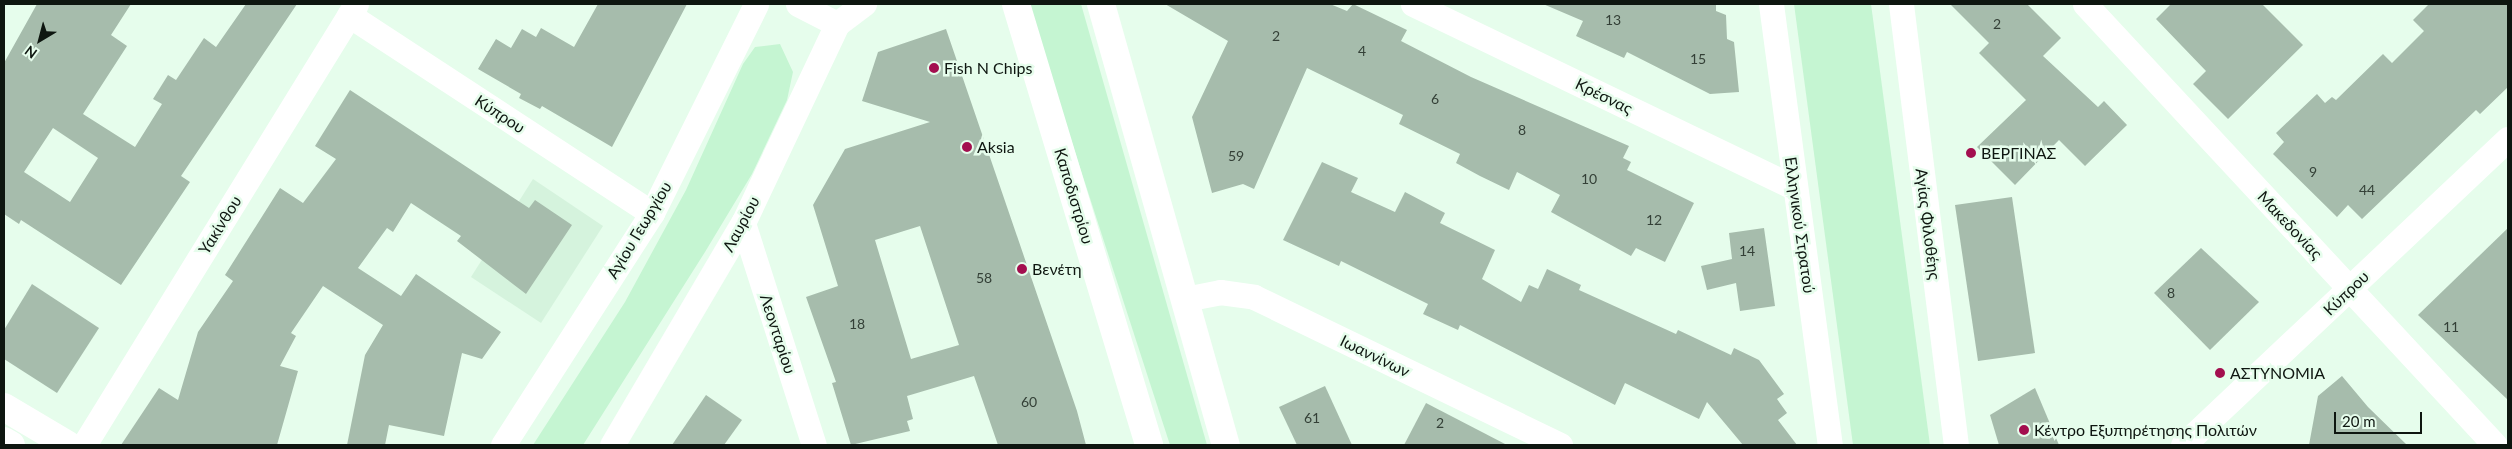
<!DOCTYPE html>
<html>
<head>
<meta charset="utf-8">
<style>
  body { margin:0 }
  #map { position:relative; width:2512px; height:449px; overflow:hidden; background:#e6fdec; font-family:Lato,sans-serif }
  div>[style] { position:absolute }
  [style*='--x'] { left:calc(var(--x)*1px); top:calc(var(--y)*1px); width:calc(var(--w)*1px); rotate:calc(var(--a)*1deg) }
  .built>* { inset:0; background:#d5f3dd }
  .green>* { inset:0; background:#c5f5d2 }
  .building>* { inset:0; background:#a6bcac }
  .minor>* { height:25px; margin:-12.5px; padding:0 12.5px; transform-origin:12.5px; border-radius:12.5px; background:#fff }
  .tertiary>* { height:28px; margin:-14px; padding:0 14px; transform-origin:14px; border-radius:14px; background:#fff }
  .secondary>* { height:28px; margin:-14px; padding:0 14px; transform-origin:14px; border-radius:14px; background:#fff }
  .dots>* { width:14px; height:14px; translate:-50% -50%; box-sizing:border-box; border:2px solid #e6fdec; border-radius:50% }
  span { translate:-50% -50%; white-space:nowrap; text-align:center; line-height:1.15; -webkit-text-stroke:5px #e6fdec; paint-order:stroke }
  .number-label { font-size:14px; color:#344037 }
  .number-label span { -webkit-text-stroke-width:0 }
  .poi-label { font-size:16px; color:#0e1610 }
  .left { translate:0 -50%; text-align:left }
  .street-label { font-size:16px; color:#0e1610 }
  .frame { position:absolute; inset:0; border:5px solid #0e1610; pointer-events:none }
  .north { position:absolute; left:15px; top:15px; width:50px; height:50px; -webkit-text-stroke:4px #e6fdec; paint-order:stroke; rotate:217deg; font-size:14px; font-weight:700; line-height:20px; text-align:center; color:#0e1610 }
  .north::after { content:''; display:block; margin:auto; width:18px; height:22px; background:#0e1610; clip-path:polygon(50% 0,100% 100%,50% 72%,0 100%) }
  .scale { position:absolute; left:2334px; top:412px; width:88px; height:22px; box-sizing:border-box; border:2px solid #0e1610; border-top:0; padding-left:6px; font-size:15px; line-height:18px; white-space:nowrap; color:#0e1610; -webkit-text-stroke:4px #e6fdec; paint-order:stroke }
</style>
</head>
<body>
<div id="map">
  <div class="built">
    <i style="clip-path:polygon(533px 179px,603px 226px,541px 323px,471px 277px)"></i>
  </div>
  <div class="green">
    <i style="clip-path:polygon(1027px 4px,1081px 4px,1207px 445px,1170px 445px)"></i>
    <i style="clip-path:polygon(1794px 4px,1871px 4px,1930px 445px,1853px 445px)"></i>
    <i style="clip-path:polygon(780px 44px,793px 72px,787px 100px,752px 174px,705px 252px,583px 445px,533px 445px,625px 302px,686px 190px,743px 64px,755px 47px)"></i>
  </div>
  <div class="building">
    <i style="clip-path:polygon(evenodd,37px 4px,131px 4px,111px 35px,127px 46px,83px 114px,135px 147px,162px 104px,153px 99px,168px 75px,176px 80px,204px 38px,216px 47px,246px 4px,297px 4px,181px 176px,190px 182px,121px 285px,21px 220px,19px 224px,4px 214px,4px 63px,37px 4px,53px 128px,98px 158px,70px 202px,24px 172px,53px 128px)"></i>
    <i style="clip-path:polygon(598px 4px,687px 4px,612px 147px,542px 106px,540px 109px,519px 98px,521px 94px,478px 69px,496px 39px,511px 48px,522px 29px,536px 37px,541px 28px,574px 47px)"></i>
    <i style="clip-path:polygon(1165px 4px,1330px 4px,1347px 11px,1353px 4px,1407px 30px,1401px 41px,1471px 77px,1629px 146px,1623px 158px,1631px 162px,1627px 170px,1694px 203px,1665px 262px,1636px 248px,1631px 256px,1551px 212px,1560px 195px,1517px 172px,1509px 190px,1480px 176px,1456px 163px,1460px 154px,1399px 124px,1403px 115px,1307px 68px,1254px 189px,1243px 184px,1212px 193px,1192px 117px,1228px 41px)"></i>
    <i style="clip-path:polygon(1543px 4px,1716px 4px,1716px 11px,1726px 15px,1727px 39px,1734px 42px,1739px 92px,1710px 94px,1627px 52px,1624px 58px,1576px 36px,1583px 21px)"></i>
    <i style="clip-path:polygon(1950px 4px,2027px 4px,2061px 38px,2043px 56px,2098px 107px,2104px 101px,2127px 125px,2085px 166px,2059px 140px,2015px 185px,1977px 147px,2026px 100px,1979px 53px,1989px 43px)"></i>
    <i style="clip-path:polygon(2171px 4px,2262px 4px,2303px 45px,2228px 119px,2193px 84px,2206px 71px,2156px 19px)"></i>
    <i style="clip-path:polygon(2429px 4px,2508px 4px,2508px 87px,2480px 114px,2476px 110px,2362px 219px,2348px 205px,2337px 217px,2273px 154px,2284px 142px,2276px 133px,2317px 94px,2325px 103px,2332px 97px,2336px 100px,2383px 54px,2392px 63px,2424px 31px,2413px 20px)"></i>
    <i style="clip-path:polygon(evenodd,946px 29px,1077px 411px,1086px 445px,998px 445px,974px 376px,907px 396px,913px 419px,907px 421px,910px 431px,851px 445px,832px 383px,836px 382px,806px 297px,838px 286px,813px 205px,845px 149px,930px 122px,862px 101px,878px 52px,946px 29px,920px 226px,959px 345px,911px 359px,875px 240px,920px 226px)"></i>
    <i style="clip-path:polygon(350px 90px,529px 208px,535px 200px,572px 225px,526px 294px,457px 241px,461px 236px,411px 203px,393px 232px,387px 228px,358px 268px,401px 296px,416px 274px,501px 332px,482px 359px,462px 353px,444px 436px,389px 425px,385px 445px,347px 445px,365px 355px,383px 325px,323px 286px,291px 333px,296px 336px,280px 366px,298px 371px,277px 445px,121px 445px,159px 388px,178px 400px,198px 332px,233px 281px,225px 275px,280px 188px,303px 203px,336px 159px,315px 146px)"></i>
    <i style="clip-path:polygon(1322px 162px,1358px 178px,1351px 192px,1395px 212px,1405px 192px,1445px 213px,1440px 223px,1495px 250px,1482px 279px,1521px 302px,1529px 285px,1538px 289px,1547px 269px,1581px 285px,1579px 290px,1676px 334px,1678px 330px,1731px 355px,1734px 348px,1759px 360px,1784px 394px,1777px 399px,1787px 413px,1778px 420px,1797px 445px,1743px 445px,1707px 402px,1699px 419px,1625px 383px,1615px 405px,1460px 325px,1458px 330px,1423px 314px,1428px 304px,1341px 261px,1339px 266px,1283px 240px)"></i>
    <i style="clip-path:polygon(2012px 197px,2035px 353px,1978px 361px,1955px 205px)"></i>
    <i style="clip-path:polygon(1764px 228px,1775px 306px,1740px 311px,1736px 283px,1707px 290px,1701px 266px,1732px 259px,1729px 233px)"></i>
    <i style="clip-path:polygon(2508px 228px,2508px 400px,2418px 315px)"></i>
    <i style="clip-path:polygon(2201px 248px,2259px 302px,2210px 350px,2154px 293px)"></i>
    <i style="clip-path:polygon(32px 284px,99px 328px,57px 393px,4px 359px,4px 330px)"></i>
    <i style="clip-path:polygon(2342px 376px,2368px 407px,2407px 445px,2309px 445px,2318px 396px)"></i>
    <i style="clip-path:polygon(1325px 386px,1352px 445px,1297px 445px,1279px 407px)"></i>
    <i style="clip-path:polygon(2035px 388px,2059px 445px,1999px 445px,1990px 415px)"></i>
    <i style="clip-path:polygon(706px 395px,742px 420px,724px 445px,672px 445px)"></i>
    <i style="clip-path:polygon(1426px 403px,1507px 445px,1404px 445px)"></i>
  </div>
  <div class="minor">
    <i style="--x:798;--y:4;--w:44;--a:27.1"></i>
    <i style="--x:1413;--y:4;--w:424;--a:25.7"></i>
    <i style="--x:1771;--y:4;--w:445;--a:82.4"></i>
    <i style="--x:1901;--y:4;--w:444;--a:82.9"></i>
    <i style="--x:2085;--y:4;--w:602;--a:47.09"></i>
    <i style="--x:349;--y:15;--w:362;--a:33.2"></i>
    <i style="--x:743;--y:223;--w:233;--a:72.3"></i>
    <i style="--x:1185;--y:299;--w:36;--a:-11"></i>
    <i style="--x:1220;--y:292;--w:34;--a:8"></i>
    <i style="--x:1254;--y:297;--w:340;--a:25.8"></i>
    <i style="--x:84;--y:445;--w:518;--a:-58.33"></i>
    <i style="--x:503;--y:445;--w:276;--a:-57.3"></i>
    <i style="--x:652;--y:213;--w:233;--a:-63.5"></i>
    <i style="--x:612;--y:445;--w:258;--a:-59.5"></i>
    <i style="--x:743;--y:223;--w:220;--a:-64.7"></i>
    <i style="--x:837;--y:24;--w:34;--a:-37"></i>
    <i style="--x:2183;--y:445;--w:446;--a:-43.3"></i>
  </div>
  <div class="tertiary">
    <i style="--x:4;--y:407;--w:74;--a:30.7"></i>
    <i style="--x:4;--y:441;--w:8;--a:30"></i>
  </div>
  <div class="secondary">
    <i style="--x:1016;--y:4;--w:461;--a:73.2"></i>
    <i style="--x:1101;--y:4;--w:458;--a:74.2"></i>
  </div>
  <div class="dots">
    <i style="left:934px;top:68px;background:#a30f4f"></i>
    <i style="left:967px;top:147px;background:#a30f4f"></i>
    <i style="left:1971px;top:153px;background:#a30f4f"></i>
    <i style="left:1022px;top:269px;background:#a30f4f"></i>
    <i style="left:2220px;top:373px;background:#a30f4f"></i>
    <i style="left:2024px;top:430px;background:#a30f4f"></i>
  </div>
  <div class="number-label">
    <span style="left:1613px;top:20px">13</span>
    <span style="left:1997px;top:24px">2</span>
    <span style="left:1276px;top:36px">2</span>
    <span style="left:1362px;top:51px">4</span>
    <span style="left:1698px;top:59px">15</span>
    <span style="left:1435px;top:99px">6</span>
    <span style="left:1522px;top:130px">8</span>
    <span style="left:1236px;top:156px">59</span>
    <span style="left:2313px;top:172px">9</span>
    <span style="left:1589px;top:179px">10</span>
    <span style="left:2367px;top:190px">44</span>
    <span style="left:1654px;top:220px">12</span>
    <span style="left:1747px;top:251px">14</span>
    <span style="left:984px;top:278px">58</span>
    <span style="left:2171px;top:293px">8</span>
    <span style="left:857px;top:324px">18</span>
    <span style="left:2451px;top:327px">11</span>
    <span style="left:1029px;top:402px">60</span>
    <span style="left:1312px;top:418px">61</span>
    <span style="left:1440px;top:423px">2</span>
  </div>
  <div class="poi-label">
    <span class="left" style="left:944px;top:68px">Fish N Chips</span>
    <span class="left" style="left:977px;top:147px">Aksia</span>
    <span class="left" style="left:1981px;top:153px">ΒΕΡΓΙΝΑΣ</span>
    <span class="left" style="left:1032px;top:269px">Βενέτη</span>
    <span class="left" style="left:2230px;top:373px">ΑΣΤΥΝΟΜΙΑ</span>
    <span class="left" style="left:2034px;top:430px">Κέντρο Εξυπηρέτησης Πολιτών</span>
  </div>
  <div class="street-label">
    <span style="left:1604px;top:96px;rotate:26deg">Κρέσνας</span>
    <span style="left:500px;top:114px;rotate:33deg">Κύπρου</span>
    <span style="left:1074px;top:196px;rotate:73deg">Καποδιστρίου</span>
    <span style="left:741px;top:224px;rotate:-62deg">Λαυρίου</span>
    <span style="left:1928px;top:224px;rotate:83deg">Αγίας Φιλοθέης</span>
    <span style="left:220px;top:225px;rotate:-58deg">Υακίνθου</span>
    <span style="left:1800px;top:225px;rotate:82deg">Ελληνικού Στρατού</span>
    <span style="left:2290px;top:225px;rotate:47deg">Μακεδονίας</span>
    <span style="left:639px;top:230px;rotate:-59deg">Αγίου Γεωργίου</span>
    <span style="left:2346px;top:293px;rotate:-44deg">Κύπρου</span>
    <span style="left:778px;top:334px;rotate:72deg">Λεονταρίου</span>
    <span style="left:1375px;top:356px;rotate:26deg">Ιωαννίνων</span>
  </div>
  <div class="frame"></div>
  <div class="north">N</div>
  <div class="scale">20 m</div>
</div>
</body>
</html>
